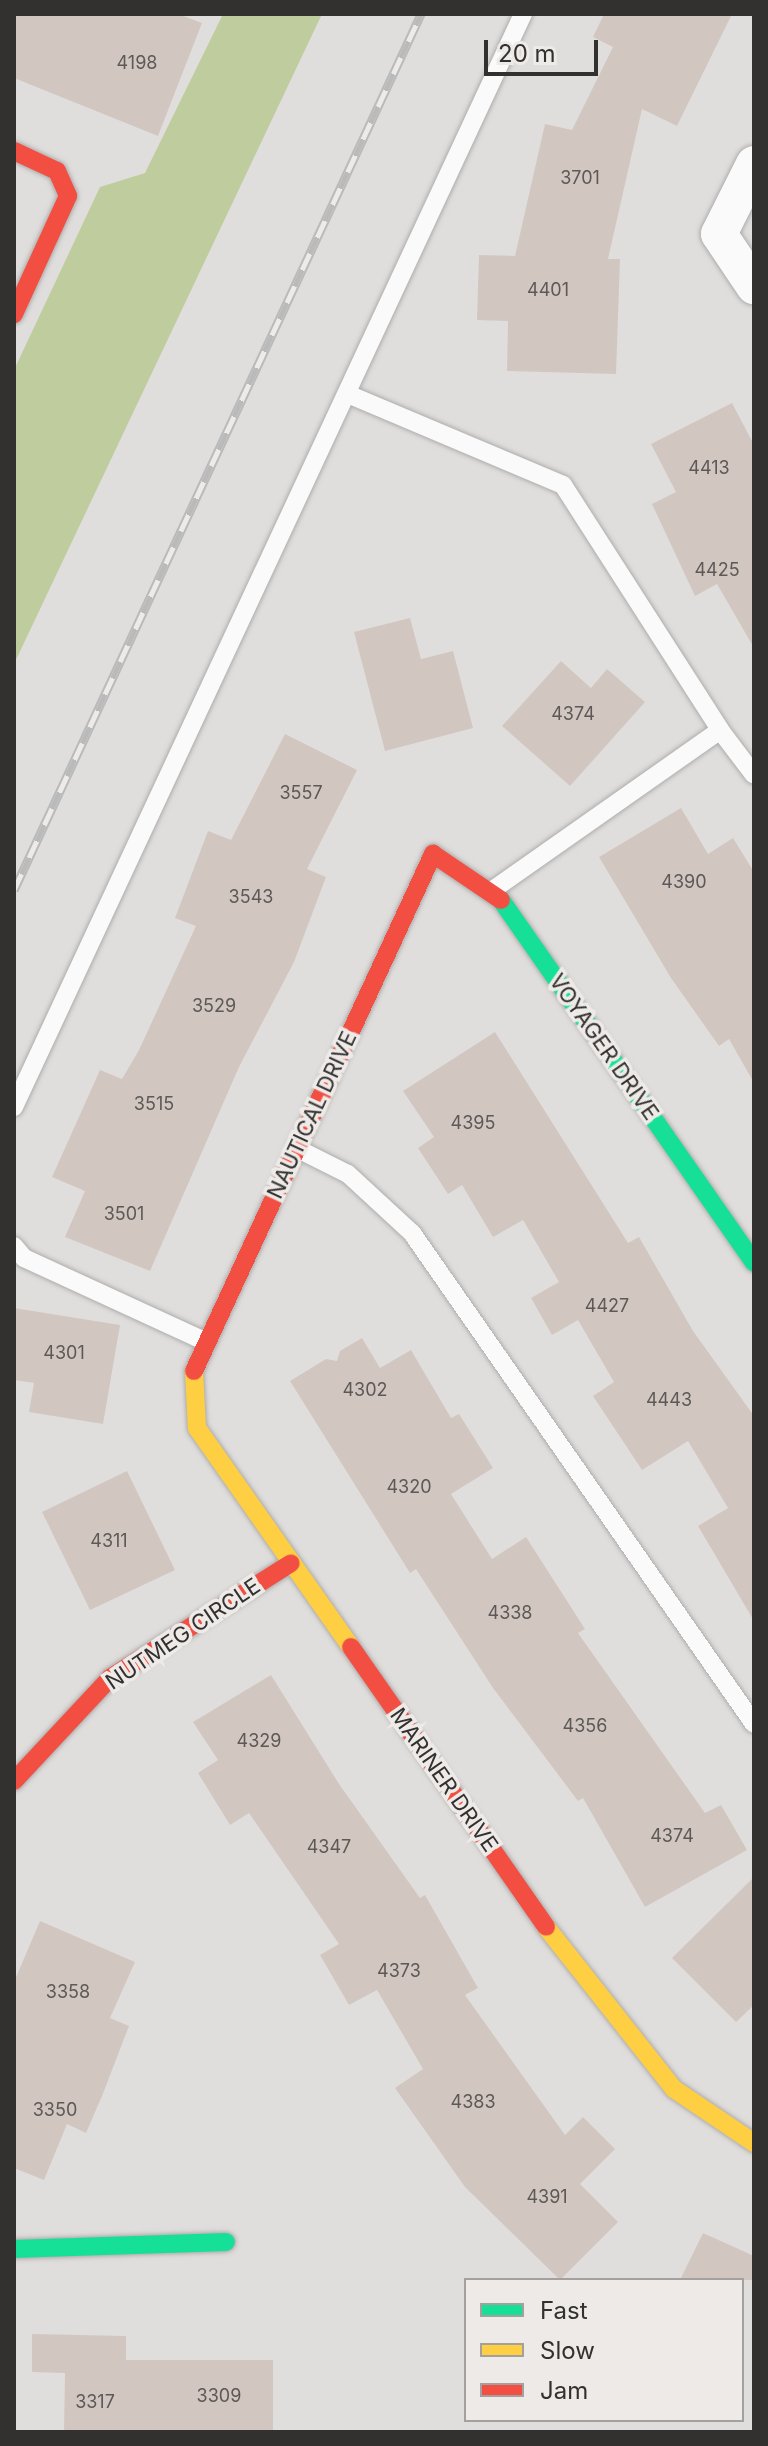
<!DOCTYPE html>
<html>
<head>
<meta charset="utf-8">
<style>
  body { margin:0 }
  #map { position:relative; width:768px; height:2446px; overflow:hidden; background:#e0dedc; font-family:Inter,sans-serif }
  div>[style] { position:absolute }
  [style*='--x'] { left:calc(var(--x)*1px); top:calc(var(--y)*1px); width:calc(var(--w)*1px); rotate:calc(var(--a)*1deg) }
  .green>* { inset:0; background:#bfcc9d }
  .building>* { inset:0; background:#d2c6c1 }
  .roads { filter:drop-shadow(0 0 2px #aeadac) drop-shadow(0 0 2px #aeadac) }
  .lane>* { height:18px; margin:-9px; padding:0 9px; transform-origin:9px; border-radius:9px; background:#fafafa }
  .street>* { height:36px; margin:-18px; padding:0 18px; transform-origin:18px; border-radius:18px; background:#fafafa }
  .fast>* { height:18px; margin:-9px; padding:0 9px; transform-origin:9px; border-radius:9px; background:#16e098 }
  .slow>* { height:18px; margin:-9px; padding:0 9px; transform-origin:9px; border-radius:9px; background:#ffcf43 }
  .jam>* { height:18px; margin:-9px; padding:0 9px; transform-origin:9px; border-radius:9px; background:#f24e42 }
  .rail>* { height:9px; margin-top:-4.5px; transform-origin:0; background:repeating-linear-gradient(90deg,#eeeae8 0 18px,#bbbaba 0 36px); box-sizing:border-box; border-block:2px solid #bbbaba }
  span { translate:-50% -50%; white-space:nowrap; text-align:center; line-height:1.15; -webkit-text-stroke:7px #eeeae8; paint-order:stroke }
  .number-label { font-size:18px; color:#5c5956 }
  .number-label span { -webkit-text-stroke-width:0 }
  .street-label { font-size:22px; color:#323130 }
  .frame { position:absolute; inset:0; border:16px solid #323130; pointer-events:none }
  .legend { position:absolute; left:464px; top:2278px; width:280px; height:144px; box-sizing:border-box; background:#eeeae8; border:2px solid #a3a09e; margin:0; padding:10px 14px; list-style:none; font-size:24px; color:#323130 }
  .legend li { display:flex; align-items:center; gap:16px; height:40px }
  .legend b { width:40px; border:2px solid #a3a09e }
  .scale { position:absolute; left:484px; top:40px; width:114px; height:36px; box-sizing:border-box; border:4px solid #323130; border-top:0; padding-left:10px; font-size:24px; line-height:28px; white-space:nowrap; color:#323130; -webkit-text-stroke:6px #eeeae8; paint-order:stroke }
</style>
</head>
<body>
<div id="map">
  <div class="green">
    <i style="clip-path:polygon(223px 14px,322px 14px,14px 664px,14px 370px,100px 187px,145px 173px)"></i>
  </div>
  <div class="building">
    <i style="clip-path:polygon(14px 14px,178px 14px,202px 23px,158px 136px,14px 78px)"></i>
    <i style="clip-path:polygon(604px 14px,732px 14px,677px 126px,642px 109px,608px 259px,620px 259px,616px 374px,507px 371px,508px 321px,477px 320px,479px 255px,515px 256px,545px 124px,572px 130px,613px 47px,593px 37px)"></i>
    <i style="clip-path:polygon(732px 403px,754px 445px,754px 648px,717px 584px,695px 596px,652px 504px,676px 492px,651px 444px)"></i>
    <i style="clip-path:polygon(410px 618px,421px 659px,453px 651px,473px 728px,385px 751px,354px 632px)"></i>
    <i style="clip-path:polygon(561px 661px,591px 688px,607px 669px,645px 702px,570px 786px,502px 726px)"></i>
    <i style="clip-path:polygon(285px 734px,357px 770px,307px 869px,326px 877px,294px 962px,239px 1067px,150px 1271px,65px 1237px,85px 1191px,52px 1177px,100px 1070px,122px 1079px,139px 1050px,196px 926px,175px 918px,208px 831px,231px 840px)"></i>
    <i style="clip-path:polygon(681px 808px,708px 854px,733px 838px,754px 872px,754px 1083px,729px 1039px,719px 1046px,671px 978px,599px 857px)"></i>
    <i style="clip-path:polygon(495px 1032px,628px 1243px,639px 1237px,693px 1331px,754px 1416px,754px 1621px,698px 1526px,728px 1508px,688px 1441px,642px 1470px,593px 1396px,614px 1382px,578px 1320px,552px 1335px,531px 1298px,559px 1282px,523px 1220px,493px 1237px,462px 1185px,448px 1194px,418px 1148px,434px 1137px,403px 1091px)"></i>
    <i style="clip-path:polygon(14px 1308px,120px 1325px,103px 1424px,29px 1412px,34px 1383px,14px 1380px)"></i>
    <i style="clip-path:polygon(362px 1338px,380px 1368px,411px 1350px,451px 1418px,459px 1414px,493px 1468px,451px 1494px,492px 1559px,526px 1537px,585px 1629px,578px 1633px,705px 1813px,721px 1805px,747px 1850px,645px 1907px,583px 1798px,578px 1801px,493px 1688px,416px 1569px,410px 1573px,290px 1381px,326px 1359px,337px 1361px,340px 1351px)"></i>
    <i style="clip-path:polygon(127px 1471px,175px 1570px,90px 1610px,42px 1512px)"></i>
    <i style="clip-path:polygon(271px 1675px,339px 1784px,420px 1898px,425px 1895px,478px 1988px,465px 1995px,565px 2135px,583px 2117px,615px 2149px,580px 2184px,618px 2222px,560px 2280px,465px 2187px,395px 2088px,423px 2069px,377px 1990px,349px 2005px,320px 1955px,339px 1944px,249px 1813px,230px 1825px,198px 1773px,218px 1760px,193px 1722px)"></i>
    <i style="clip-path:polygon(754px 1877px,754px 2005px,736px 2022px,672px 1958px)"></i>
    <i style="clip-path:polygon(40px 1921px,135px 1962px,110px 2018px,129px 2026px,102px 2096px,86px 2133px,67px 2124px,44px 2180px,14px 2168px,14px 1982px)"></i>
    <i style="clip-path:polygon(703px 2233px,754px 2256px,754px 2280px,680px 2280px)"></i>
    <i style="clip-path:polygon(32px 2334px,126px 2336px,126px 2360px,273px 2360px,273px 2432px,64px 2432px,65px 2373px,32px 2372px)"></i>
  </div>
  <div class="roads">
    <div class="lane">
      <i style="--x:350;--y:395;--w:231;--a:22.9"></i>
      <i style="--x:563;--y:485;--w:291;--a:57.3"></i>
      <i style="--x:494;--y:889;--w:276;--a:-35.1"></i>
      <i style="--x:720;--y:730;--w:56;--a:52.9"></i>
      <i style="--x:14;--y:1107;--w:1206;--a:-65.03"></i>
      <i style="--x:296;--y:1148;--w:58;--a:26.6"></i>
      <i style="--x:348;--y:1174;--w:87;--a:42.7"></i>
      <i style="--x:412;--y:1233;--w:598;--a:55.14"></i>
      <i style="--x:14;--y:1246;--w:16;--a:50"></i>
      <i style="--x:24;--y:1258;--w:201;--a:24.7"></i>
    </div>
    <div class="street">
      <i style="--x:754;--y:164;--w:78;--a:116.6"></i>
      <i style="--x:719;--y:234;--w:63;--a:56.1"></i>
    </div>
    <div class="fast">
      <i style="--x:501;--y:900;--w:442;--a:55.1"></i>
      <i style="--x:14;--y:2249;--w:212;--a:-1.9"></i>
    </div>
    <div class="slow">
      <i style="--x:194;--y:1371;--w:57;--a:87"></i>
      <i style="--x:197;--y:1428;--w:268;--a:54.9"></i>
      <i style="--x:546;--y:1927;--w:206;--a:51.7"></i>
      <i style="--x:674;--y:2089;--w:97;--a:34"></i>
    </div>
    <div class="jam">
      <i style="--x:14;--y:151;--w:47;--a:24.9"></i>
      <i style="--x:57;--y:171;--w:27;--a:66"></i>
      <i style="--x:68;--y:196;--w:130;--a:114.6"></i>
      <i style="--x:194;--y:1371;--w:570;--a:-65.19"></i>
      <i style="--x:433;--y:854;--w:82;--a:34.1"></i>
      <i style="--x:351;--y:1647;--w:341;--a:55.1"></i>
      <i style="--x:14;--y:1781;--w:141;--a:-47"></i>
      <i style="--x:110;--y:1678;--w:214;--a:-32.4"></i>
    </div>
  </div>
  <div class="rail">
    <i style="--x:14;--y:890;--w:966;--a:-65.08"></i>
  </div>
  <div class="number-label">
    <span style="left:137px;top:63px">4198</span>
    <span style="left:580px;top:178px">3701</span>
    <span style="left:548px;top:290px">4401</span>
    <span style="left:709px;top:468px">4413</span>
    <span style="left:717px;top:570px">4425</span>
    <span style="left:573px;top:714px">4374</span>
    <span style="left:301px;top:793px">3557</span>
    <span style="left:684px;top:882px">4390</span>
    <span style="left:251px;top:897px">3543</span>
    <span style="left:214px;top:1006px">3529</span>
    <span style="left:154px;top:1104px">3515</span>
    <span style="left:473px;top:1123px">4395</span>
    <span style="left:124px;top:1214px">3501</span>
    <span style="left:607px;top:1306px">4427</span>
    <span style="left:64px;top:1353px">4301</span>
    <span style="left:365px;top:1390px">4302</span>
    <span style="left:669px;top:1400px">4443</span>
    <span style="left:409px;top:1487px">4320</span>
    <span style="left:109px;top:1541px">4311</span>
    <span style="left:510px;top:1613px">4338</span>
    <span style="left:585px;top:1726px">4356</span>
    <span style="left:259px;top:1741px">4329</span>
    <span style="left:672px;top:1836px">4374</span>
    <span style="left:329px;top:1847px">4347</span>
    <span style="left:399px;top:1971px">4373</span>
    <span style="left:68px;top:1992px">3358</span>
    <span style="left:473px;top:2102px">4383</span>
    <span style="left:55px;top:2110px">3350</span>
    <span style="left:547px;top:2197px">4391</span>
    <span style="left:219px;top:2396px">3309</span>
    <span style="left:95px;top:2402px">3317</span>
  </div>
  <div class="street-label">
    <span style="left:604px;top:1047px;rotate:55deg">VOYAGER DRIVE</span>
    <span style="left:312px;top:1115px;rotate:-65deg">NAUTICAL DRIVE</span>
    <span style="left:183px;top:1634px;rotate:-34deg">NUTMEG CIRCLE</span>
    <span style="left:444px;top:1780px;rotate:55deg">MARINER DRIVE</span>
  </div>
  <div class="frame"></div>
  <ul class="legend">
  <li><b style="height:10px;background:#16e098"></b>Fast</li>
  <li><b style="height:10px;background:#ffcf43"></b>Slow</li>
  <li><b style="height:10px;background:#f24e42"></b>Jam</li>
  </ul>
  <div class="scale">20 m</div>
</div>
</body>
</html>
